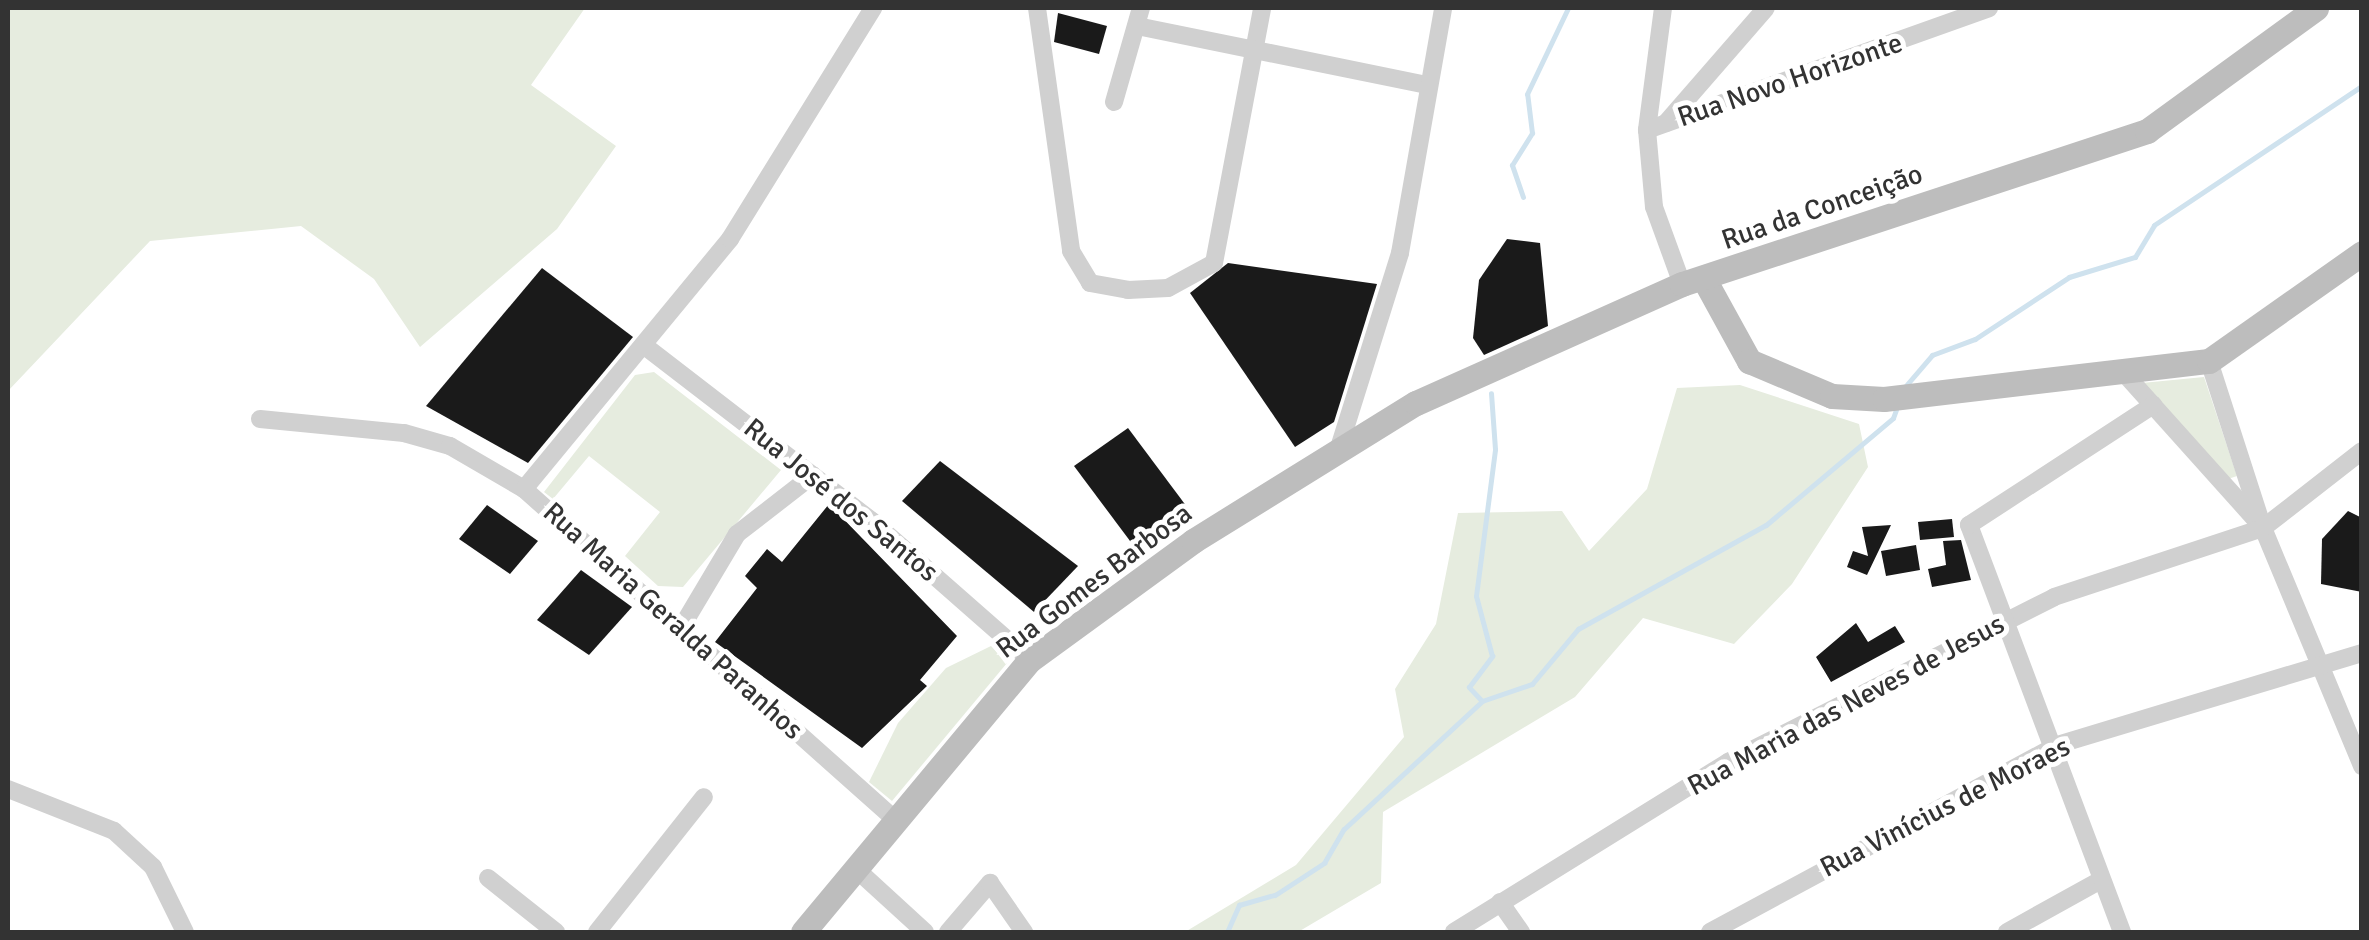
<!DOCTYPE html>
<html>
<head>
<meta charset="utf-8">
<style>
  body { margin:0 }
  #map { position:relative; width:2369px; height:940px; overflow:hidden; background:#fff; font-family:Signika,sans-serif }
  div>[style] { position:absolute }
  [style*='--x'] { left:calc(var(--x)*1px); top:calc(var(--y)*1px); width:calc(var(--w)*1px); rotate:calc(var(--a)*1deg) }
  .green>* { inset:0; background:#e6ecdf }
  .stream>* { height:5px; margin:-2.5px; padding:0 2.5px; transform-origin:2.5px; border-radius:2.5px; background:#cfe2ee }
  .building>* { inset:0; background:#1a1a1a }
  .street>* { height:18px; margin:-9px; padding:0 9px; transform-origin:9px; border-radius:9px; background:#d0d0d0 }
  .secondary>* { height:25px; margin:-12.5px; padding:0 12.5px; transform-origin:12.5px; border-radius:12.5px; background:#bdbdbd }
  span { translate:-50% -50%; white-space:nowrap; text-align:center; line-height:1.15; -webkit-text-stroke:10px #fff; paint-order:stroke }
  .street-label { font-size:28px; color:#333 }
  .frame { position:absolute; inset:0; border:10px solid #333; pointer-events:none }
</style>
</head>
<body>
<div id="map">
  <div class="green">
    <i style="clip-path:polygon(8px 8px,585px 8px,531px 85px,616px 146px,557px 229px,420px 347px,374px 279px,301px 226px,150px 241px,8px 391px)"></i>
    <i style="clip-path:polygon(654px 372px,781px 470px,683px 587px,658px 586px,625px 556px,660px 512px,589px 456px,553px 499px,544px 492px,635px 375px)"></i>
    <i style="clip-path:polygon(2204px 377px,2237px 476px,2228px 479px,2142px 383px)"></i>
    <i style="clip-path:polygon(1740px 385px,1859px 424px,1868px 467px,1792px 584px,1734px 644px,1643px 618px,1575px 697px,1383px 812px,1381px 883px,1298px 932px,1185px 932px,1296px 865px,1404px 737px,1395px 689px,1436px 624px,1458px 513px,1562px 511px,1589px 551px,1647px 489px,1677px 388px)"></i>
    <i style="clip-path:polygon(991px 646px,1007px 663px,892px 801px,869px 782px,898px 723px,946px 668px)"></i>
  </div>
  <div class="stream">
    <i style="--x:1523;--y:197;--w:34;--a:-109"></i>
    <i style="--x:1512;--y:165;--w:38;--a:-58"></i>
    <i style="--x:1532;--y:133;--w:39;--a:-97"></i>
    <i style="--x:1527;--y:94;--w:95;--a:-64.5"></i>
    <i style="--x:1903;--y:389;--w:45;--a:-49.5"></i>
    <i style="--x:1932;--y:355;--w:46;--a:-20.4"></i>
    <i style="--x:1975;--y:339;--w:113;--a:-33.4"></i>
    <i style="--x:2069;--y:277;--w:69;--a:-16.9"></i>
    <i style="--x:2135;--y:257;--w:37;--a:-59"></i>
    <i style="--x:2154;--y:225;--w:250;--a:-33.8"></i>
    <i style="--x:1481;--y:700;--w:18;--a:-133"></i>
    <i style="--x:1469;--y:687;--w:39;--a:-53"></i>
    <i style="--x:1492;--y:656;--w:62;--a:-104.9"></i>
    <i style="--x:1476;--y:596;--w:148;--a:-82.6"></i>
    <i style="--x:1495;--y:449;--w:56;--a:-94.1"></i>
    <i style="--x:1227;--y:932;--w:30;--a:-66"></i>
    <i style="--x:1239;--y:905;--w:37;--a:-16"></i>
    <i style="--x:1275;--y:895;--w:59;--a:-33.1"></i>
    <i style="--x:1324;--y:863;--w:39;--a:-60"></i>
    <i style="--x:1344;--y:829;--w:188;--a:-42.8"></i>
    <i style="--x:1482;--y:701;--w:53;--a:-18.8"></i>
    <i style="--x:1532;--y:684;--w:72;--a:-50.1"></i>
    <i style="--x:1578;--y:629;--w:215;--a:-29"></i>
    <i style="--x:1766;--y:525;--w:166;--a:-40.1"></i>
    <i style="--x:1893;--y:418;--w:15;--a:-70"></i>
  </div>
  <div class="building">
    <i style="clip-path:polygon(1058px 13px,1107px 26px,1099px 54px,1054px 42px)"></i>
    <i style="clip-path:polygon(1507px 239px,1540px 243px,1548px 326px,1484px 355px,1473px 338px,1479px 280px)"></i>
    <i style="clip-path:polygon(1228px 263px,1377px 284px,1334px 422px,1295px 447px,1190px 293px)"></i>
    <i style="clip-path:polygon(542px 268px,633px 337px,528px 463px,426px 406px)"></i>
    <i style="clip-path:polygon(1128px 428px,1193px 515px,1139px 553px,1074px 466px)"></i>
    <i style="clip-path:polygon(940px 461px,1078px 566px,1034px 612px,902px 501px)"></i>
    <i style="clip-path:polygon(829px 504px,957px 636px,920px 680px,927px 686px,862px 748px,715px 642px,757px 588px,745px 576px,767px 549px,782px 562px)"></i>
    <i style="clip-path:polygon(487px 505px,538px 541px,510px 574px,459px 539px)"></i>
    <i style="clip-path:polygon(2348px 511px,2362px 518px,2362px 592px,2321px 584px,2322px 539px)"></i>
    <i style="clip-path:polygon(1952px 519px,1954px 537px,1920px 540px,1918px 522px)"></i>
    <i style="clip-path:polygon(1891px 525px,1867px 575px,1847px 567px,1853px 551px,1868px 556px,1862px 527px)"></i>
    <i style="clip-path:polygon(1961px 540px,1971px 580px,1932px 587px,1928px 569px,1946px 565px,1943px 541px)"></i>
    <i style="clip-path:polygon(1916px 545px,1920px 570px,1886px 576px,1881px 551px)"></i>
    <i style="clip-path:polygon(581px 570px,632px 607px,589px 655px,537px 620px)"></i>
    <i style="clip-path:polygon(1856px 623px,1868px 642px,1895px 626px,1905px 642px,1831px 682px,1816px 657px)"></i>
  </div>
  <div class="street">
    <i style="--x:1037;--y:8;--w:245;--a:82"></i>
    <i style="--x:1071;--y:251;--w:37;--a:59"></i>
    <i style="--x:1090;--y:283;--w:39;--a:10"></i>
    <i style="--x:1128;--y:290;--w:40;--a:-2.9"></i>
    <i style="--x:1168;--y:288;--w:52;--a:-28.5"></i>
    <i style="--x:1214;--y:263;--w:259;--a:-79.3"></i>
    <i style="--x:1663;--y:8;--w:123;--a:97.5"></i>
    <i style="--x:1647;--y:130;--w:77;--a:84.8"></i>
    <i style="--x:1654;--y:207;--w:82;--a:70"></i>
    <i style="--x:1137;--y:26;--w:297;--a:11.5"></i>
    <i style="--x:1114;--y:102;--w:98;--a:-74"></i>
    <i style="--x:1666;--y:123;--w:152;--a:-49"></i>
    <i style="--x:1647;--y:130;--w:363;--a:-19.6"></i>
    <i style="--x:646;--y:347;--w:285;--a:37.6"></i>
    <i style="--x:872;--y:521;--w:210;--a:41.3"></i>
    <i style="--x:2209;--y:361;--w:176;--a:72.1"></i>
    <i style="--x:2263;--y:528;--w:258;--a:67.4"></i>
    <i style="--x:2124;--y:373;--w:198;--a:48.1"></i>
    <i style="--x:260;--y:419;--w:145;--a:5.6"></i>
    <i style="--x:404;--y:433;--w:48;--a:15.8"></i>
    <i style="--x:450;--y:446;--w:86;--a:30.2"></i>
    <i style="--x:524;--y:489;--w:497;--a:41.7"></i>
    <i style="--x:1338;--y:451;--w:207;--a:-72.6"></i>
    <i style="--x:1400;--y:253;--w:249;--a:-80"></i>
    <i style="--x:524;--y:489;--w:324;--a:-50.5"></i>
    <i style="--x:730;--y:239;--w:272;--a:-58.2"></i>
    <i style="--x:684;--y:623;--w:104;--a:-59.2"></i>
    <i style="--x:737;--y:534;--w:96;--a:-37.8"></i>
    <i style="--x:8;--y:789;--w:114;--a:21.6"></i>
    <i style="--x:114;--y:831;--w:53;--a:42.7"></i>
    <i style="--x:153;--y:867;--w:72;--a:63.8"></i>
    <i style="--x:855;--y:868;--w:95;--a:42.4"></i>
    <i style="--x:488;--y:878;--w:87;--a:38.5"></i>
    <i style="--x:1500;--y:902;--w:37;--a:55"></i>
    <i style="--x:597;--y:932;--w:172;--a:-51.6"></i>
    <i style="--x:948;--y:932;--w:65;--a:-49.4"></i>
    <i style="--x:990;--y:883;--w:60;--a:55.2"></i>
    <i style="--x:1454;--y:932;--w:322;--a:-31.8"></i>
    <i style="--x:1728;--y:762;--w:365;--a:-26.8"></i>
    <i style="--x:2054;--y:597;--w:220;--a:-18.3"></i>
    <i style="--x:2263;--y:528;--w:125;--a:-37.9"></i>
    <i style="--x:1710;--y:932;--w:394;--a:-28.3"></i>
    <i style="--x:2057;--y:745;--w:319;--a:-16.8"></i>
    <i style="--x:2007;--y:932;--w:105;--a:-29"></i>
    <i style="--x:2122;--y:932;--w:435;--a:-110.6"></i>
    <i style="--x:1969;--y:525;--w:220;--a:-33.1"></i>
  </div>
  <div class="secondary">
    <i style="--x:1704;--y:279;--w:94;--a:61.2"></i>
    <i style="--x:1749;--y:361;--w:90;--a:22.9"></i>
    <i style="--x:1832;--y:396;--w:52;--a:3.3"></i>
    <i style="--x:1884;--y:399;--w:327;--a:-6.7"></i>
    <i style="--x:2209;--y:361;--w:187;--a:-35.2"></i>
    <i style="--x:803;--y:932;--w:354;--a:-50.2"></i>
    <i style="--x:1030;--y:660;--w:202;--a:-36.1"></i>
    <i style="--x:1193;--y:541;--w:262;--a:-31.8"></i>
    <i style="--x:1416;--y:403;--w:291;--a:-24.1"></i>
    <i style="--x:1682;--y:284;--w:490;--a:-18.2"></i>
    <i style="--x:2147;--y:131;--w:209;--a:-36"></i>
  </div>
  <div class="street-label">
    <span style="left:1790px;top:80px;rotate:-19deg">Rua Novo Horizonte</span>
    <span style="left:1822px;top:207px;rotate:-19deg">Rua da Conceição</span>
    <span style="left:841px;top:500px;rotate:39deg">Rua José dos Santos</span>
    <span style="left:1094px;top:581px;rotate:-37deg">Rua Gomes Barbosa</span>
    <span style="left:673px;top:621px;rotate:42deg">Rua Maria Geralda Paranhos</span>
    <span style="left:1846px;top:705px;rotate:-28deg">Rua Maria das Neves de Jesus</span>
    <span style="left:1945px;top:807px;rotate:-27deg">Rua Vinícius de Moraes</span>
  </div>
  <div class="frame"></div>
</div>
</body>
</html>
